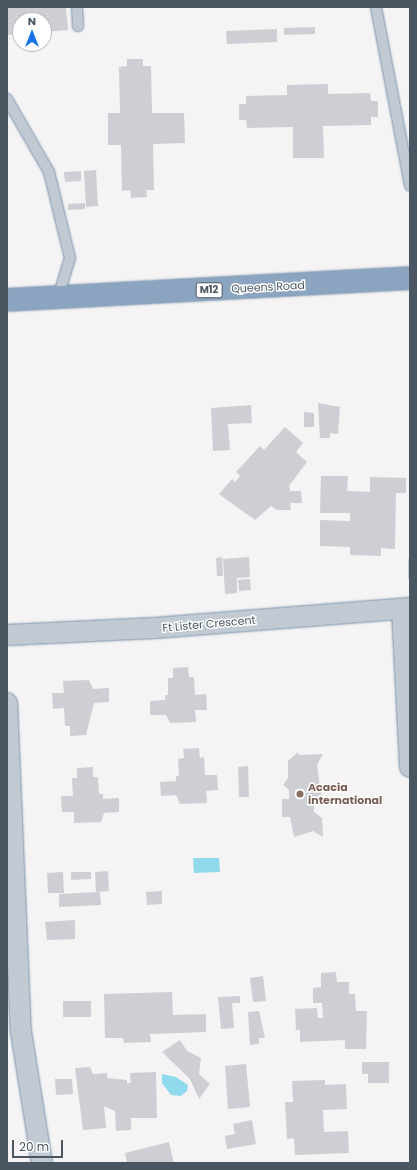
<!DOCTYPE html>
<html>
<head>
<meta charset="utf-8">
<style>
  body { margin:0 }
  #map { position:relative; width:417px; height:1170px; overflow:hidden; background:#f5f3f3; font-family:Poppins,sans-serif }
  div>[style] { position:absolute }
  [style*='--x'] { left:calc(var(--x)*1px); top:calc(var(--y)*1px); width:calc(var(--w)*1px); rotate:calc(var(--a)*1deg) }
  .water>* { inset:0; background:#90daee }
  .building>* { inset:0; background:#cdcfd5 }
  .roads { filter:drop-shadow(0 0 1px #7690ad) drop-shadow(0 0 1px #7690ad) }
  .lane>* { height:10px; margin:-5px; padding:0 5px; transform-origin:5px; border-radius:5px; background:#c1cad2 }
  .street>* { height:20px; margin:-10px; padding:0 10px; transform-origin:10px; border-radius:10px; background:#c1cad2 }
  .highway>* { height:22px; margin:-11px; padding:0 11px; transform-origin:11px; border-radius:11px; background:#8ba5c1 }
  .dots>* { width:11px; height:11px; translate:-50% -50%; box-sizing:border-box; border:2px solid #fff; border-radius:50% }
  span { translate:-50% -50%; white-space:nowrap; text-align:center; line-height:1.15; -webkit-text-stroke:3px #fff; paint-order:stroke }
  .shield-label span { padding:1px 3px; background:#fff; border:1px solid; border-radius:3px; -webkit-text-stroke-width:0 }
  .shield-label { font-size:10px; color:#4a5661; font-weight:700 }
  .street-label { font-size:11px; color:#4a5661 }
  .education-label { font-size:11px; color:#785e54; font-weight:700 }
  .left { translate:0 -50%; text-align:left }
  .frame { position:absolute; inset:0; border:8px solid #4a5661; pointer-events:none }
  .north { position:absolute; left:12px; top:12px; width:40px; height:40px; box-sizing:border-box; background:#fff; border:1px solid #b7bbc0; border-radius:50%; rotate:0deg; font-size:11px; font-weight:700; line-height:16px; text-align:center; color:#4a5661 }
  .north::after { content:''; display:block; margin:auto; width:14px; height:18px; background:#1a73e8; clip-path:polygon(50% 0,100% 100%,50% 72%,0 100%) }
  .scale { position:absolute; left:12px; top:1140px; width:51px; height:18px; box-sizing:border-box; border:2px solid #4a5661; border-top:0; padding-left:5px; font-size:12px; line-height:14px; white-space:nowrap; color:#4a5661; -webkit-text-stroke:3px #fff; paint-order:stroke }
</style>
</head>
<body>
<div id="map">
  <div class="water">
    <i style="clip-path:polygon(193px 858px,219px 858px,220px 872px,194px 873px)"></i>
    <i style="clip-path:polygon(162px 1074px,176px 1077px,188px 1085px,187px 1091px,181px 1096px,171px 1095px,162px 1083px)"></i>
  </div>
  <div class="building">
    <i style="clip-path:polygon(7px 7px,66px 7px,68px 30px,44px 32px,44px 20px,20px 20px,20px 34px,7px 35px)"></i>
    <i style="clip-path:polygon(315px 27px,315px 34px,284px 35px,284px 28px)"></i>
    <i style="clip-path:polygon(277px 29px,277px 42px,227px 44px,226px 31px)"></i>
    <i style="clip-path:polygon(127px 59px,143px 59px,143px 66px,151px 66px,152px 113px,184px 113px,185px 143px,153px 144px,154px 190px,146px 190px,147px 197px,131px 198px,130px 190px,122px 191px,121px 145px,108px 145px,108px 113px,120px 113px,119px 67px,127px 66px)"></i>
    <i style="clip-path:polygon(328px 84px,328px 94px,370px 93px,371px 101px,378px 101px,378px 117px,371px 117px,371px 125px,323px 126px,324px 158px,293px 158px,293px 127px,247px 128px,246px 120px,239px 120px,239px 104px,246px 104px,246px 96px,287px 95px,287px 85px)"></i>
    <i style="clip-path:polygon(96px 170px,98px 206px,86px 207px,84px 171px)"></i>
    <i style="clip-path:polygon(81px 171px,81px 181px,65px 182px,64px 172px)"></i>
    <i style="clip-path:polygon(85px 203px,85px 209px,68px 210px,68px 204px)"></i>
    <i style="clip-path:polygon(318px 403px,340px 407px,338px 434px,330px 433px,330px 438px,320px 438px)"></i>
    <i style="clip-path:polygon(251px 405px,252px 423px,228px 424px,230px 450px,213px 451px,211px 408px)"></i>
    <i style="clip-path:polygon(304px 412px,314px 413px,314px 427px,304px 427px)"></i>
    <i style="clip-path:polygon(285px 427px,303px 443px,296px 452px,307px 462px,289px 486px,290px 491px,301px 491px,302px 503px,290px 503px,291px 510px,277px 510px,271px 506px,255px 520px,219px 494px,232px 479px,235px 482px,240px 476px,236px 472px,260px 446px,264px 450px)"></i>
    <i style="clip-path:polygon(321px 476px,348px 476px,347px 491px,370px 492px,370px 477px,406px 478px,406px 493px,396px 493px,395px 549px,381px 548px,381px 556px,350px 555px,350px 547px,320px 546px,320px 520px,350px 521px,350px 513px,320px 513px)"></i>
    <i style="clip-path:polygon(222px 557px,223px 576px,217px 576px,216px 558px)"></i>
    <i style="clip-path:polygon(249px 557px,250px 577px,237px 578px,237px 593px,225px 594px,223px 559px)"></i>
    <i style="clip-path:polygon(408px 559px,410px 559px,410px 579px,408px 579px)"></i>
    <i style="clip-path:polygon(250px 579px,251px 590px,239px 591px,238px 580px)"></i>
    <i style="clip-path:polygon(188px 667px,189px 677px,194px 677px,195px 695px,206px 694px,207px 710px,195px 710px,196px 722px,170px 723px,166px 715px,150px 715px,150px 701px,165px 700px,165px 695px,168px 695px,168px 678px,173px 678px,173px 668px)"></i>
    <i style="clip-path:polygon(89px 680px,93px 689px,109px 688px,109px 702px,94px 703px,86px 735px,70px 736px,70px 726px,65px 726px,64px 708px,53px 709px,52px 693px,64px 693px,63px 681px)"></i>
    <i style="clip-path:polygon(199px 748px,200px 758px,204px 757px,205px 775px,217px 775px,218px 790px,206px 791px,207px 803px,180px 804px,176px 795px,161px 796px,160px 782px,176px 781px,176px 776px,179px 776px,178px 759px,184px 758px,183px 749px)"></i>
    <i style="clip-path:polygon(298px 752px,299px 755px,323px 754px,317px 765px,322px 801px,314px 801px,314px 812px,322px 818px,323px 837px,313px 831px,294px 837px,290px 817px,282px 817px,282px 799px,289px 799px,289px 790px,283px 785px,288px 778px,288px 761px)"></i>
    <i style="clip-path:polygon(248px 766px,249px 797px,239px 797px,238px 767px)"></i>
    <i style="clip-path:polygon(93px 767px,93px 777px,98px 777px,99px 794px,103px 794px,103px 799px,119px 798px,119px 812px,104px 813px,101px 822px,74px 823px,74px 812px,62px 812px,61px 796px,73px 796px,72px 778px,77px 778px,77px 768px)"></i>
    <i style="clip-path:polygon(108px 871px,109px 891px,96px 892px,95px 872px)"></i>
    <i style="clip-path:polygon(63px 872px,64px 893px,48px 893px,47px 873px)"></i>
    <i style="clip-path:polygon(71px 872px,91px 872px,91px 879px,71px 880px)"></i>
    <i style="clip-path:polygon(162px 891px,162px 904px,147px 905px,146px 892px)"></i>
    <i style="clip-path:polygon(100px 892px,101px 905px,59px 907px,59px 894px)"></i>
    <i style="clip-path:polygon(75px 920px,75px 939px,47px 940px,45px 922px)"></i>
    <i style="clip-path:polygon(336px 972px,337px 982px,349px 982px,349px 994px,355px 994px,356px 1011px,367px 1011px,366px 1049px,345px 1049px,345px 1040px,300px 1042px,300px 1030px,296px 1030px,295px 1009px,317px 1008px,318px 1018px,323px 1018px,322px 1003px,313px 1003px,313px 988px,321px 987px,321px 973px)"></i>
    <i style="clip-path:polygon(263px 976px,266px 1001px,253px 1002px,250px 978px)"></i>
    <i style="clip-path:polygon(172px 992px,173px 1015px,206px 1014px,206px 1032px,150px 1034px,151px 1042px,124px 1043px,123px 1038px,105px 1038px,104px 994px)"></i>
    <i style="clip-path:polygon(240px 996px,240px 1003px,232px 1003px,234px 1028px,221px 1029px,218px 997px)"></i>
    <i style="clip-path:polygon(63px 1001px,91px 1001px,91px 1017px,63px 1017px)"></i>
    <i style="clip-path:polygon(259px 1011px,265px 1038px,259px 1038px,259px 1044px,250px 1045px,248px 1012px)"></i>
    <i style="clip-path:polygon(180px 1040px,187px 1051px,201px 1058px,199px 1074px,210px 1084px,199px 1099px,190px 1079px,162px 1052px)"></i>
    <i style="clip-path:polygon(362px 1062px,389px 1062px,389px 1083px,368px 1083px,368px 1074px,362px 1074px)"></i>
    <i style="clip-path:polygon(246px 1064px,250px 1107px,228px 1109px,225px 1066px)"></i>
    <i style="clip-path:polygon(90px 1067px,93px 1074px,107px 1073px,107px 1078px,127px 1080px,127px 1083px,131px 1083px,130px 1073px,156px 1072px,157px 1118px,131px 1118px,131px 1130px,116px 1131px,115px 1111px,104px 1106px,106px 1128px,83px 1130px,75px 1068px)"></i>
    <i style="clip-path:polygon(55px 1079px,72px 1079px,73px 1094px,56px 1095px)"></i>
    <i style="clip-path:polygon(325px 1080px,325px 1085px,346px 1084px,347px 1109px,323px 1110px,324px 1132px,348px 1131px,349px 1153px,295px 1155px,294px 1138px,287px 1139px,285px 1102px,293px 1102px,292px 1081px)"></i>
    <i style="clip-path:polygon(252px 1120px,256px 1144px,227px 1149px,225px 1136px,235px 1134px,233px 1124px)"></i>
    <i style="clip-path:polygon(169px 1142px,174px 1163px,127px 1163px,125px 1153px)"></i>
  </div>
  <div class="roads">
    <div class="lane">
      <i style="--x:77;--y:7;--w:19;--a:87"></i>
      <i style="--x:376;--y:7;--w:182;--a:79.2"></i>
      <i style="--x:7;--y:99;--w:84;--a:60.1"></i>
      <i style="--x:49;--y:172;--w:89;--a:76.3"></i>
      <i style="--x:70;--y:258;--w:41;--a:107.1"></i>
    </div>
    <div class="street">
      <i style="--x:402;--y:609;--w:158;--a:87.1"></i>
      <i style="--x:7;--y:635;--w:148;--a:-2.7"></i>
      <i style="--x:155;--y:628;--w:256;--a:-4.5"></i>
      <i style="--x:7;--y:703;--w:329;--a:87.6"></i>
      <i style="--x:21;--y:1032;--w:133;--a:80.9"></i>
    </div>
    <div class="highway">
      <i style="--x:7;--y:300;--w:404;--a:-3.1"></i>
    </div>
  </div>
  <div class="dots">
    <i style="left:300px;top:794px;background:#8d6e63"></i>
  </div>
  <div class="shield-label">
    <span style="left:209px;top:290px">M12</span>
  </div>
  <div class="street-label">
    <span style="left:268px;top:287px;rotate:-3deg">Queens Road</span>
    <span style="left:209px;top:624px;rotate:-5deg">Ft Lister Crescent</span>
  </div>
  <div class="education-label">
    <span class="left" style="left:308px;top:794px">Acacia<br>international</span>
  </div>
  <div class="frame"></div>
  <div class="north">N</div>
  <div class="scale">20 m</div>
</div>
</body>
</html>
